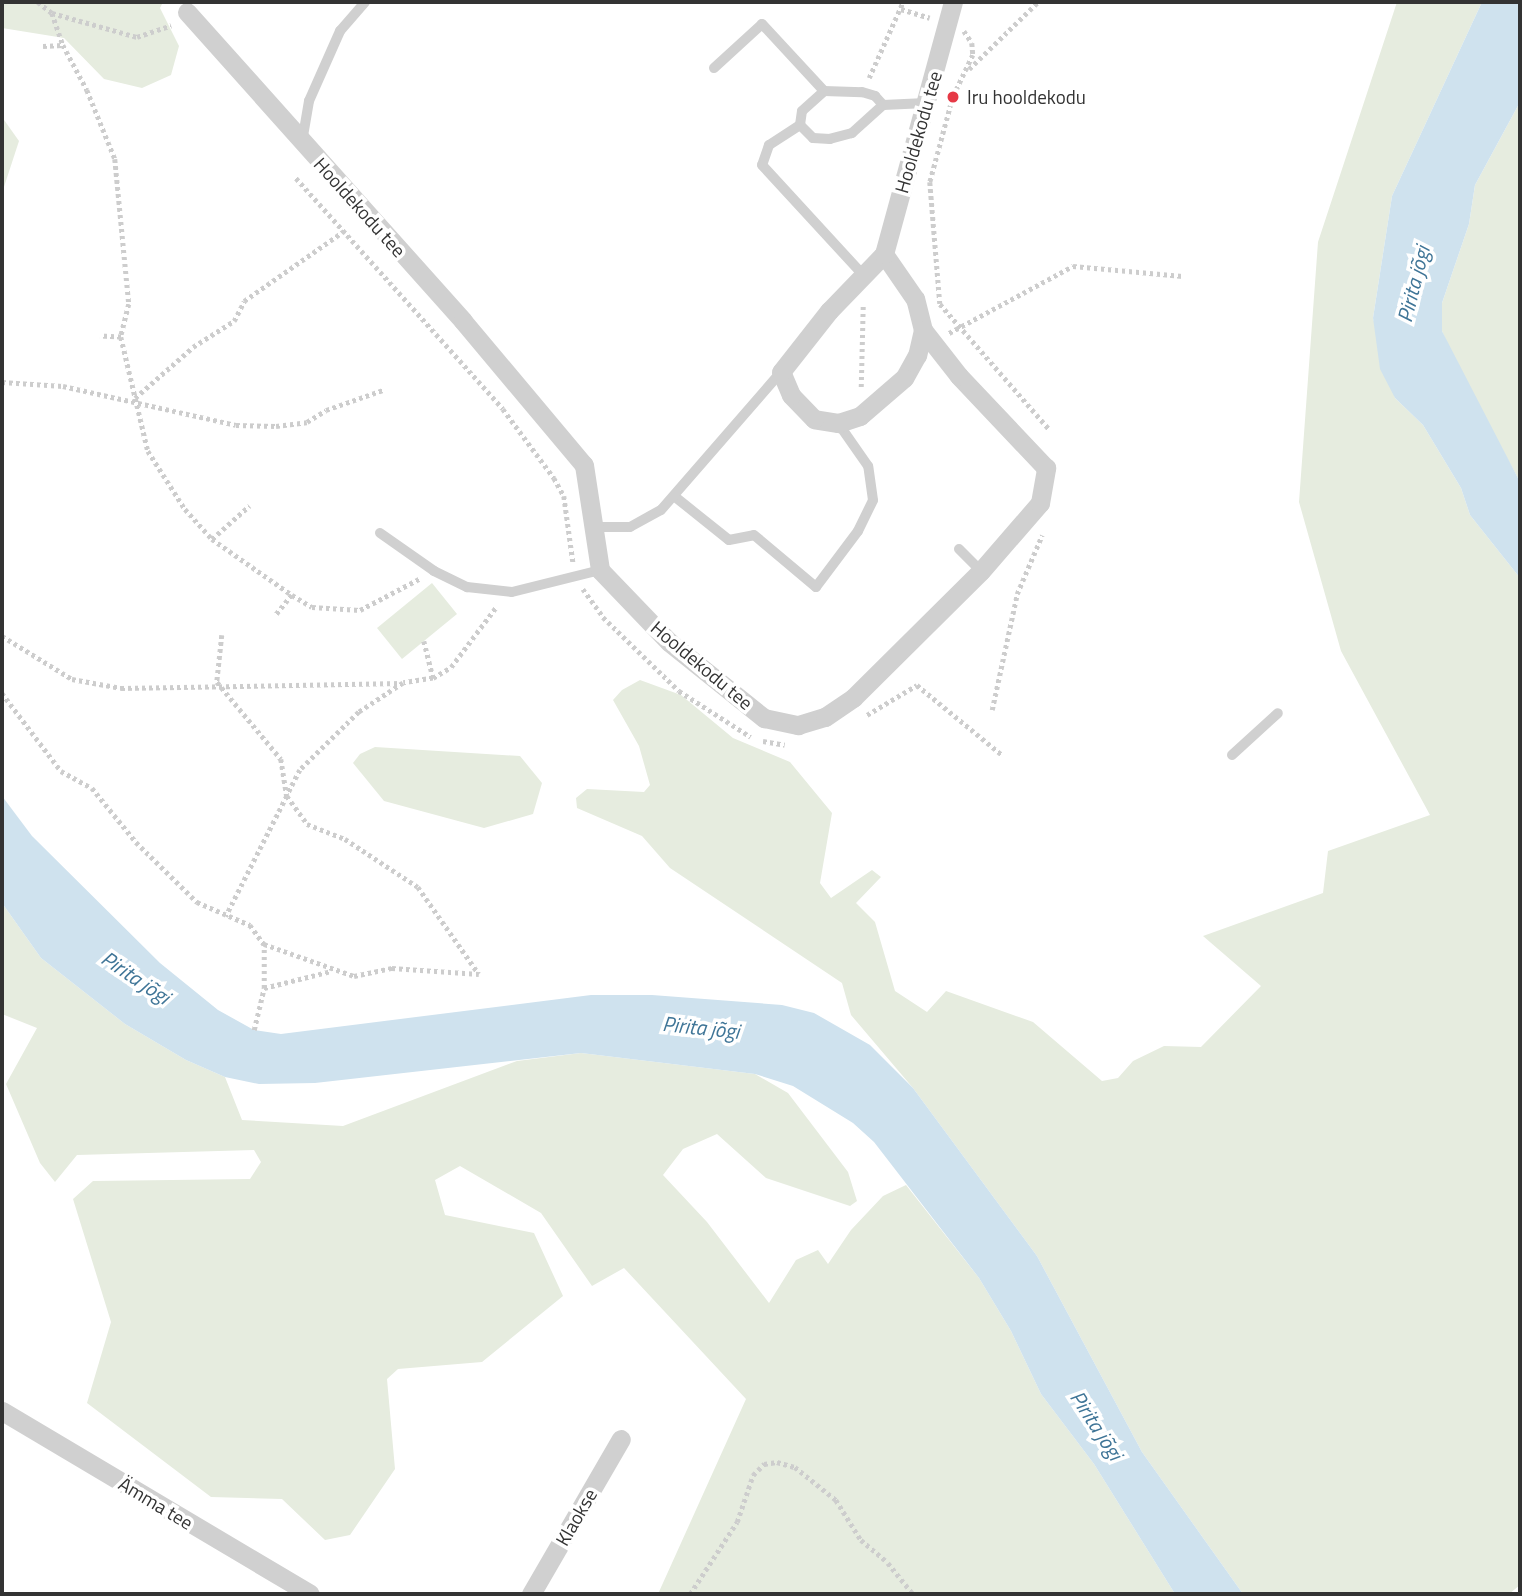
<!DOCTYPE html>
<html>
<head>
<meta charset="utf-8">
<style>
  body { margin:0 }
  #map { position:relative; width:1522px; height:1596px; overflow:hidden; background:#fff; font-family:"Titillium Web",sans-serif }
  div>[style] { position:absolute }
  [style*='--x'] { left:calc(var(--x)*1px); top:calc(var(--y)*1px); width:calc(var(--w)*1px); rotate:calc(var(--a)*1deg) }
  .green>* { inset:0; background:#e6ecdf }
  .water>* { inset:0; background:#cfe2ee }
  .path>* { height:4.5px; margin-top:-2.25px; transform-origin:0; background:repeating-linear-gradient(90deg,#cdcdcd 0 3.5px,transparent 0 7px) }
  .service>* { height:10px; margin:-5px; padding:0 5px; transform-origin:5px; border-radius:5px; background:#d0d0d0 }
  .minor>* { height:19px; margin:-9.5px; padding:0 9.5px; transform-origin:9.5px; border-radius:9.5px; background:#d0d0d0 }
  .dots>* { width:19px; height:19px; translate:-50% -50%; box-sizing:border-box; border:4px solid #fff; border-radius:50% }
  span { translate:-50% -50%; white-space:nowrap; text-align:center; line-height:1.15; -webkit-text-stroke:7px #fff; paint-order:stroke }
  .poi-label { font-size:19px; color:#333 }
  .left { translate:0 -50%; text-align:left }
  .street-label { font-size:19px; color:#333 }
  .water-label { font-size:21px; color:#3f7597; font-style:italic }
  .frame { position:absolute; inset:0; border:4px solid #333; pointer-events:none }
</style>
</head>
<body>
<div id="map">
  <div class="green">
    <i style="clip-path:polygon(2px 2px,163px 2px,160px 8px,179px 46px,171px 75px,142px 88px,104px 79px,64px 38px,2px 28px)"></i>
    <i style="clip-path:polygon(1397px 2px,1482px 2px,1392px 196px,1373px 318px,1395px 398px,1423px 425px,1461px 488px,1470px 515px,1520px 578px,1520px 1585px,1509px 1594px,1243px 1594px,1142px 1452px,1037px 1256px,913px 1088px,851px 1015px,842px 983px,670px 868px,642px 836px,577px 808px,576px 798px,587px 789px,644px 792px,650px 785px,639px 746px,613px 700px,622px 690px,640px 680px,681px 695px,733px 738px,790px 762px,832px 813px,820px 883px,831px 898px,872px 870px,881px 877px,856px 903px,875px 922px,895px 991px,927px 1012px,946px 991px,1033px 1022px,1102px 1081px,1118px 1078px,1133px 1061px,1164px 1046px,1201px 1047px,1261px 986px,1203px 936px,1323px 893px,1328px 851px,1430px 815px,1341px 651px,1299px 502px,1318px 242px)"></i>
    <i style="clip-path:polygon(1520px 102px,1520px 482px,1457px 365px,1442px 331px,1442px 303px,1469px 224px,1475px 185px)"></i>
    <i style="clip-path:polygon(2px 117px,19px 141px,2px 193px)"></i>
    <i style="clip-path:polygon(432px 583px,457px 614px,402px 659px,377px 628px)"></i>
    <i style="clip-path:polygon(375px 747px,520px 756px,542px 783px,533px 814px,484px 828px,384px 801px,353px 763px,360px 754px)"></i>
    <i style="clip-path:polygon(2px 903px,41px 958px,125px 1024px,186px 1060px,225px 1077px,242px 1120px,343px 1126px,517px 1061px,581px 1053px,755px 1074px,788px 1093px,848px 1172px,857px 1201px,850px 1206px,766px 1178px,717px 1134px,683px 1149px,663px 1175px,707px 1222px,769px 1303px,796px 1260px,818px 1250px,828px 1264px,851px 1230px,883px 1196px,906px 1185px,979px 1278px,1011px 1331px,1041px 1394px,1094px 1464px,1175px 1594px,658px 1594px,746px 1399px,624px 1268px,592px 1286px,541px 1213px,460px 1166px,435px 1180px,445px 1215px,534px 1233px,563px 1296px,482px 1362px,398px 1369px,387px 1379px,395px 1469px,350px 1535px,325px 1540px,282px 1499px,211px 1497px,87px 1403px,111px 1322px,73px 1199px,93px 1181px,250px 1179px,261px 1162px,254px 1150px,77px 1155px,55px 1182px,40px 1163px,6px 1084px,37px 1028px,2px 1014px)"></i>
  </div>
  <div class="water">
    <i style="clip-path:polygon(1482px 2px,1520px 2px,1520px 102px,1475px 185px,1469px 224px,1442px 303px,1442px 331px,1520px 482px,1520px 578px,1470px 515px,1461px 488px,1423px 425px,1395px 398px,1380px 369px,1373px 318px,1392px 196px)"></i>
    <i style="clip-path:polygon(2px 796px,32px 836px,160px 963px,218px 1010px,254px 1030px,281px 1034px,591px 995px,652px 995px,782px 1005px,814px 1013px,870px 1045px,913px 1088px,1037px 1256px,1142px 1452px,1243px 1594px,1175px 1594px,1094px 1464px,1041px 1394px,1011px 1331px,979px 1278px,874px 1142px,853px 1123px,793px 1086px,755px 1074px,581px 1053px,315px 1083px,259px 1084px,225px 1077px,186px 1060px,125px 1024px,41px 958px,2px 903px)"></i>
  </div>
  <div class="path">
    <i style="--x:38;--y:2;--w:18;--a:38"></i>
    <i style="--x:52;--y:13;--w:34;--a:71"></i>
    <i style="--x:901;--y:9;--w:30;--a:17"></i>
    <i style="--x:52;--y:13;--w:88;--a:15.8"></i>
    <i style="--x:137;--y:37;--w:36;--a:-19"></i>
    <i style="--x:964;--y:31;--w:14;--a:56"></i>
    <i style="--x:972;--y:43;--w:12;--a:85"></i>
    <i style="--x:973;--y:55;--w:47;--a:115.5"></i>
    <i style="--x:953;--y:97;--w:88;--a:105.1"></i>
    <i style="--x:930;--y:182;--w:122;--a:85.3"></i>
    <i style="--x:940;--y:304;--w:167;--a:48.9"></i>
    <i style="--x:43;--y:46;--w:20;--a:-3"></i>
    <i style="--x:63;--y:45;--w:51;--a:61.9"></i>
    <i style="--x:87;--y:90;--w:74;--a:67.9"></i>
    <i style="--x:115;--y:159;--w:146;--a:84.5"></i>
    <i style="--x:129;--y:304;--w:34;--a:104"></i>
    <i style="--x:121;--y:337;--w:21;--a:-177"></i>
    <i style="--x:969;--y:69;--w:96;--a:-44.2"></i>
    <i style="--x:869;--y:78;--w:83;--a:-65.9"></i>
    <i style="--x:296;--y:178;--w:310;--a:48.1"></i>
    <i style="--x:503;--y:409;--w:86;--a:53.5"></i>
    <i style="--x:554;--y:478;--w:21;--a:61"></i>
    <i style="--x:564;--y:496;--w:67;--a:82.2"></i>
    <i style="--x:949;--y:333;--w:141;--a:-28.4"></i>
    <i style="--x:1073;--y:266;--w:110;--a:5.2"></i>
    <i style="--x:121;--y:337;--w:117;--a:76.7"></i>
    <i style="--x:148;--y:451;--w:69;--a:57.5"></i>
    <i style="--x:185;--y:509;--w:40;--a:48"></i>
    <i style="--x:212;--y:539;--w:50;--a:-41.7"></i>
    <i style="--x:2;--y:382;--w:61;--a:3.8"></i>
    <i style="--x:63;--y:386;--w:177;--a:12.7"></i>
    <i style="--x:236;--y:425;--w:40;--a:1.4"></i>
    <i style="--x:276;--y:426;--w:31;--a:-7"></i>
    <i style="--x:307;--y:422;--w:22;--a:-32"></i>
    <i style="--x:326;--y:410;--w:60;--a:-19.3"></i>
    <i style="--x:861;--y:387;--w:82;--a:-88.6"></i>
    <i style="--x:135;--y:398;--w:77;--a:-41.3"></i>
    <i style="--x:193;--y:347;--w:49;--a:-32.4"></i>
    <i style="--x:234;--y:321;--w:22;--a:-63"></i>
    <i style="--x:244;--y:301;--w:122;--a:-35"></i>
    <i style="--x:212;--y:539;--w:98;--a:35"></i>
    <i style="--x:292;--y:595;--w:27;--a:129"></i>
    <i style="--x:583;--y:589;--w:34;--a:54"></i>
    <i style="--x:603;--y:617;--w:106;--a:44.2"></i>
    <i style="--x:679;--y:691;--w:85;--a:32.6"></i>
    <i style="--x:292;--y:595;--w:23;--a:31"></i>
    <i style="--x:312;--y:607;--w:48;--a:3.6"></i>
    <i style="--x:360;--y:610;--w:67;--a:-27.7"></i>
    <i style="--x:222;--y:635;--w:47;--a:96.1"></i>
    <i style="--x:217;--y:682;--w:100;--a:50.3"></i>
    <i style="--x:281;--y:759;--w:37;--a:81"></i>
    <i style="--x:287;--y:796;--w:135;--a:116.9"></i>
    <i style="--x:2;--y:636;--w:82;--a:31.6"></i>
    <i style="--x:72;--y:679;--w:50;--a:10.4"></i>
    <i style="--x:121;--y:688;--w:280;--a:-1"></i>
    <i style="--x:424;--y:641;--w:38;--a:76"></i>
    <i style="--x:433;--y:678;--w:21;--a:-31"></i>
    <i style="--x:451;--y:667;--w:75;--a:-53.1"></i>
    <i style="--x:433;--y:678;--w:30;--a:171"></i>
    <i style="--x:403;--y:683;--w:53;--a:146.6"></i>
    <i style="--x:359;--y:712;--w:83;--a:135.5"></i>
    <i style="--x:300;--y:770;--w:29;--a:117"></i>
    <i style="--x:287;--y:796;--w:34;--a:54"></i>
    <i style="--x:307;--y:824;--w:41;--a:21.5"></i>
    <i style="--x:345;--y:839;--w:87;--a:33.3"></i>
    <i style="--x:418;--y:887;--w:106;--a:55"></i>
    <i style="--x:2;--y:693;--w:98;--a:52.9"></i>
    <i style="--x:61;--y:771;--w:35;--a:29"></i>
    <i style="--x:92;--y:788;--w:70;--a:50.8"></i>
    <i style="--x:136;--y:842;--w:86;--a:44.5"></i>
    <i style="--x:197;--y:902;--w:58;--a:23.5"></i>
    <i style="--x:250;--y:925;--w:24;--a:54"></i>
    <i style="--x:264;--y:944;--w:96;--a:19.6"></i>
    <i style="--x:354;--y:976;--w:39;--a:-12"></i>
    <i style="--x:392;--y:968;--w:87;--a:3.9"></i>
    <i style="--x:992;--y:710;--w:119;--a:-77.8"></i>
    <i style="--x:1017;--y:594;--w:64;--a:-67"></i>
    <i style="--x:867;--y:715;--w:58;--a:-31"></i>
    <i style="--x:917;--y:685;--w:109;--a:39.4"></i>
    <i style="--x:763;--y:741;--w:22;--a:10"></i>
    <i style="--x:264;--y:988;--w:69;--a:-14.2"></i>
    <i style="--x:254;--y:1030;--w:43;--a:-76.6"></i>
    <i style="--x:264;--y:988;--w:44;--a:-90"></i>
    <i style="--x:690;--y:1594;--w:86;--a:-56.9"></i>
    <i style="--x:737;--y:1522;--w:50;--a:-71.2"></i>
    <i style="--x:753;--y:1475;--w:16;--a:-45"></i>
    <i style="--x:764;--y:1464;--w:13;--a:-9"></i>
    <i style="--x:777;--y:1462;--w:19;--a:16"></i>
    <i style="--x:795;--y:1467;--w:53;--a:38.8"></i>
    <i style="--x:836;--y:1500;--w:47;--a:58"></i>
    <i style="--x:861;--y:1540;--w:35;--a:40"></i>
    <i style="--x:888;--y:1563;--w:40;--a:51"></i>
  </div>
  <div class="service">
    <i style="--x:714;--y:68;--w:65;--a:-42.5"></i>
    <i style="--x:762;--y:24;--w:91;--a:47.2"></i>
    <i style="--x:883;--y:105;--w:42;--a:137.9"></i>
    <i style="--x:852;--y:133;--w:23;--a:165"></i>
    <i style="--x:830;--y:139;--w:17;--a:-177"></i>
    <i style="--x:813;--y:138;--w:18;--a:-135"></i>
    <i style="--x:800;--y:125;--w:14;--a:-82"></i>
    <i style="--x:802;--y:111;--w:30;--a:-42"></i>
    <i style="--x:824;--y:91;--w:38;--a:2"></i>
    <i style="--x:862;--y:92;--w:14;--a:17"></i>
    <i style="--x:875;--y:96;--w:12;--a:48"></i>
    <i style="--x:883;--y:105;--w:43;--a:-2.7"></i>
    <i style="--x:800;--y:125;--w:37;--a:147"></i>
    <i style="--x:769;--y:145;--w:21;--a:109"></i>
    <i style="--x:762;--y:165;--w:151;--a:47.4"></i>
    <i style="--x:302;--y:142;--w:42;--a:-80.3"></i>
    <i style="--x:309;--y:101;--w:77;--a:-66.1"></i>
    <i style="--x:340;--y:31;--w:38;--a:-49"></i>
    <i style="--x:674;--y:496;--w:70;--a:38.7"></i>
    <i style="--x:729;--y:540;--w:25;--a:-11"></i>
    <i style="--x:754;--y:535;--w:81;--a:40"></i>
    <i style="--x:816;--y:587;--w:70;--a:-53.1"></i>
    <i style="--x:858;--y:531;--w:34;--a:-64"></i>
    <i style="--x:873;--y:500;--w:34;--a:-98"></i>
    <i style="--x:868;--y:466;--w:52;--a:-124.9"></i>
    <i style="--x:593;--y:527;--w:37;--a:0"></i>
    <i style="--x:630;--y:527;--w:35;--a:-29"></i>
    <i style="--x:661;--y:510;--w:183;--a:-49"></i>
    <i style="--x:380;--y:533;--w:66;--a:35.1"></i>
    <i style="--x:434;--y:571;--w:37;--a:26"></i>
    <i style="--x:467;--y:587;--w:45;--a:6.3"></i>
    <i style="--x:512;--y:592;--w:91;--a:-14"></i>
    <i style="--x:959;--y:549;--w:31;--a:45"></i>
    <i style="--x:1232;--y:755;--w:62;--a:-42.4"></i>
  </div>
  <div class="minor">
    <i style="--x:187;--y:12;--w:414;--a:48.2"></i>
    <i style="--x:463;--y:321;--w:188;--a:50"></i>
    <i style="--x:584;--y:465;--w:106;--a:81.3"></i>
    <i style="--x:600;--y:570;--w:100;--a:46.2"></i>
    <i style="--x:669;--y:642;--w:122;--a:38.7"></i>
    <i style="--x:764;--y:718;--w:35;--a:12"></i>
    <i style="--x:798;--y:725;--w:28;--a:-17"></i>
    <i style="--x:825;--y:717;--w:34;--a:-34"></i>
    <i style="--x:853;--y:698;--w:180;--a:-44.8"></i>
    <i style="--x:981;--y:571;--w:90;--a:-49.1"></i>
    <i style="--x:1040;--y:503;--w:36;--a:-80"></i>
    <i style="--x:1046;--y:468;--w:127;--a:-133.4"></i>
    <i style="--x:959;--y:376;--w:58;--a:-128"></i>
    <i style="--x:923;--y:330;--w:32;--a:-104"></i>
    <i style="--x:915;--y:299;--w:55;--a:-124.6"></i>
    <i style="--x:923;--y:330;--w:26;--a:103"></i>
    <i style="--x:917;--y:355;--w:26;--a:119"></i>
    <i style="--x:904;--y:378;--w:58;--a:139.2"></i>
    <i style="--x:860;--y:416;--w:23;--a:162"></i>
    <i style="--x:838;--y:423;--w:24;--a:-171"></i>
    <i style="--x:814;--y:419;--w:33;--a:-134"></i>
    <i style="--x:791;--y:395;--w:25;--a:-113"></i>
    <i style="--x:781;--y:372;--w:78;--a:-51.8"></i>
    <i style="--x:829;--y:311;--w:79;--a:-46"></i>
    <i style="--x:884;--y:254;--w:261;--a:-74.7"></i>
    <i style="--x:2;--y:1411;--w:358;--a:30.7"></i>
    <i style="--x:531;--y:1594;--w:179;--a:-59.9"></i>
  </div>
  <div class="dots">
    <i style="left:953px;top:97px;background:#e63946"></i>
  </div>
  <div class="poi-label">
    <span class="left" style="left:967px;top:97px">Iru hooldekodu</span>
  </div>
  <div class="street-label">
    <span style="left:918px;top:132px;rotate:-74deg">Hooldekodu tee</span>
    <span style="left:360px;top:207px;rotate:48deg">Hooldekodu tee</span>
    <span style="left:702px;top:665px;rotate:40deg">Hooldekodu tee</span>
    <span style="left:156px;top:1503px;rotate:31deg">Ämma tee</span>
    <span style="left:576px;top:1517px;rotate:-60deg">Klaokse</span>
  </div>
  <div class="water-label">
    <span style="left:1413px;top:284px;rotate:-76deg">Pirita jõgi</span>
    <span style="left:136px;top:977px;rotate:34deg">Pirita jõgi</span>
    <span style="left:701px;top:1027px;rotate:6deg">Pirita jõgi</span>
    <span style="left:1097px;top:1425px;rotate:57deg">Pirita jõgi</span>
  </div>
  <div class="frame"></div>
</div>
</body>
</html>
